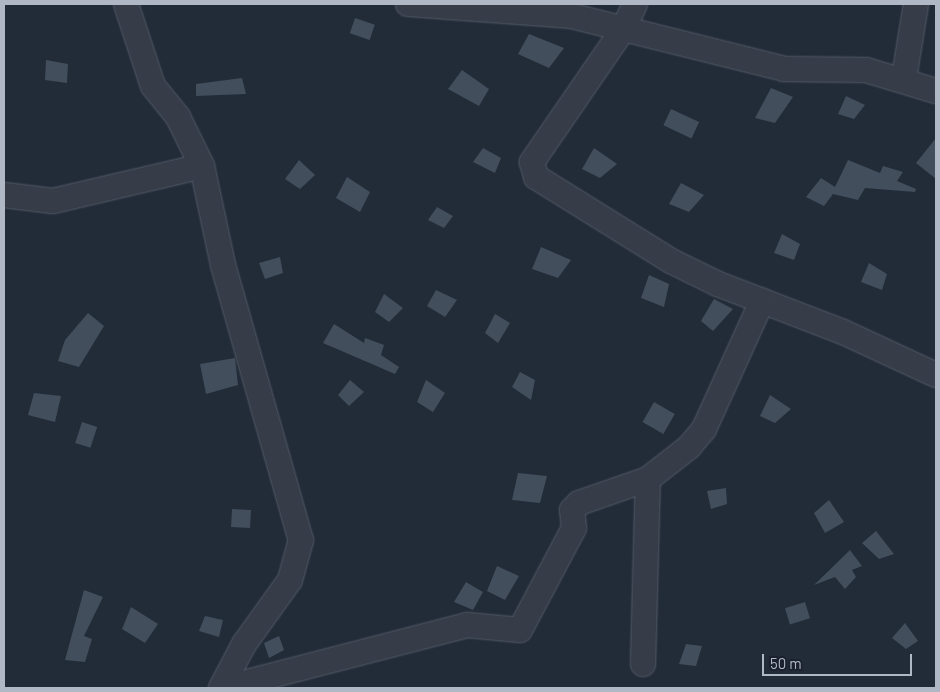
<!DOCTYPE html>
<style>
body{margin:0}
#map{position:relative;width:940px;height:692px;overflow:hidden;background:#222b38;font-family:Barlow,sans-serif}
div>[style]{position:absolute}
.building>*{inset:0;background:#434e5d;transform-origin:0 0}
.roads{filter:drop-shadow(0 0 1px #535b67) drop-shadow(0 0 1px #535b67)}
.minor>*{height:24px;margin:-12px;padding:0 12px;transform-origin:12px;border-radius:12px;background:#363d49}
span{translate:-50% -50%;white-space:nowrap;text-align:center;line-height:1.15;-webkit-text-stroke:4.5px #1b222e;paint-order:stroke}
.frame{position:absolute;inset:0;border:5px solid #b0b8c5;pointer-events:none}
.scale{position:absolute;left:762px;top:654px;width:150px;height:22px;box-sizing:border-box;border:2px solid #b0b8c5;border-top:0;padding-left:6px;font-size:15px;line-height:18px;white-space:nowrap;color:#b0b8c5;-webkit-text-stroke:4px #1b222e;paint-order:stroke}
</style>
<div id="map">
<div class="building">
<i style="left:355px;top:18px;width:21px;height:16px;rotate:19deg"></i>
<i style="clip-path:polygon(529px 34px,564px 48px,549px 68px,518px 54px)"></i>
<i style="clip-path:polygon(46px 60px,68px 64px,67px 83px,45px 80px)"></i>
<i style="clip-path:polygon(462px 70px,489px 89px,479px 106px,448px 89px)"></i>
<i style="clip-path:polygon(242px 78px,246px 94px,196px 96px,196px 84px)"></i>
<i style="clip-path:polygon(771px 88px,793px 97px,775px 123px,755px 118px)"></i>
<i style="clip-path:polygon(846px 96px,865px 105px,854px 119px,838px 114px)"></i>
<i style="left:671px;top:109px;width:31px;height:18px;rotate:25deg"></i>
<i style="clip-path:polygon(936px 138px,936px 179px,916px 163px)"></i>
<i style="clip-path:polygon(483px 148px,501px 158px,495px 173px,473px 162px)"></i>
<i style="clip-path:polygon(594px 148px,617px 164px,600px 178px,582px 169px)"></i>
<i style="clip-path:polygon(299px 160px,315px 175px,300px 189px,285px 179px)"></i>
<i style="clip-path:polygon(848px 160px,880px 173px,883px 166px,903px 172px,897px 181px,916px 189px,915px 192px,865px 188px,858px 200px,833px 194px,824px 206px,806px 197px,821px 178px,835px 187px)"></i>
<i style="clip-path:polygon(347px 177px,370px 192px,360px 212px,336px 198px)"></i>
<i style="clip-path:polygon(681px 183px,704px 195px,689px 212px,669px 204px)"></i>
<i style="clip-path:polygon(437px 207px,453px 216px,444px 228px,428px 220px)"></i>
<i style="clip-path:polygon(782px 234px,800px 244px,794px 260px,774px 253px)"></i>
<i style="clip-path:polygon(541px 247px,571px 260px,558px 278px,532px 269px)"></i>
<i style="clip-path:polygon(280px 257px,283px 273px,265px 279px,259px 263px)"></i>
<i style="clip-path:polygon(869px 263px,887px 274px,882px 290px,861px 282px)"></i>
<i style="clip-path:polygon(649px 275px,669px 284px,664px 307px,641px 298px)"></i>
<i style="clip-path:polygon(436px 290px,457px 300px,445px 317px,427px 306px)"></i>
<i style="clip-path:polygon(384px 294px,403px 308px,389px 322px,375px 312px)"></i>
<i style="clip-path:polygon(714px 299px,733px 309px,713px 331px,701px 321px)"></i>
<i style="clip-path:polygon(88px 313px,104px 326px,79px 367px,58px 361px,65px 340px)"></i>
<i style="clip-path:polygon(495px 314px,510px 323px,498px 343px,485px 333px)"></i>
<i style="clip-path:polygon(334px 324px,364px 343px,365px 338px,384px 345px,381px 355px,399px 367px,395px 374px,323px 343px)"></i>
<i style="clip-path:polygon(235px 358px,238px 385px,206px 394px,200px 364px)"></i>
<i style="clip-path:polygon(520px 372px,535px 380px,531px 400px,512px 387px)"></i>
<i style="clip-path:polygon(350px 380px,364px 392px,349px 406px,338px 395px)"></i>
<i style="clip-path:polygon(426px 380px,445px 393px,433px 412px,417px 402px)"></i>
<i style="clip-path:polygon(34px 393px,61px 396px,55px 422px,28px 415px)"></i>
<i style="clip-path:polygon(770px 395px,791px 409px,775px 423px,760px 416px)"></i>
<i style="left:654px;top:402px;width:24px;height:23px;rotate:30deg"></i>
<i style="left:82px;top:422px;width:16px;height:22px;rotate:18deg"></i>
<i style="clip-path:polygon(518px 473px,547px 476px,540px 503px,512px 500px)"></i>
<i style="clip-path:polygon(726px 488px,727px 504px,711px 509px,707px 491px)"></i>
<i style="clip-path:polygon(829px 500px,844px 522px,825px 533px,814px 513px)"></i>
<i style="left:232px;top:509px;width:19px;height:18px;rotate:3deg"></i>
<i style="clip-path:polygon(876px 531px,894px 554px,879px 559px,862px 543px)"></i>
<i style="clip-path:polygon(850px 550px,862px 566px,852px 570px,856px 577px,845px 589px,835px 577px,814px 585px)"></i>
<i style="clip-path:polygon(497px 566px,519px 576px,505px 600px,487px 591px)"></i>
<i style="clip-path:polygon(466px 582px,483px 592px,473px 610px,454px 602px)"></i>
<i style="clip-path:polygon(84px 590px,103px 597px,84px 636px,92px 639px,85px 662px,65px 660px)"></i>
<i style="left:805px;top:602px;width:17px;height:21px;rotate:73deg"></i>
<i style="clip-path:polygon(131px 607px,158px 624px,145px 643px,122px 629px)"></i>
<i style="clip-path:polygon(205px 616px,223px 620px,219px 637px,199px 631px)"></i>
<i style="clip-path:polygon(905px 623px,918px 641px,906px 649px,892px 638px)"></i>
<i style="clip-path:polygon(279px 636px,284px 650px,269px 658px,264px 643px)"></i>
<i style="clip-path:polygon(686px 644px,702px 646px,696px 666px,679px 664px)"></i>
</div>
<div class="roads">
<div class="minor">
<i style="left:126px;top:4px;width:86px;rotate:71.8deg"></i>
<i style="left:153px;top:86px;width:40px;rotate:51deg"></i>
<i style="left:178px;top:117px;width:55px;rotate:63.9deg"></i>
<i style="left:202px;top:166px;width:101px;rotate:78deg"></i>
<i style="left:223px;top:265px;width:286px;rotate:74.2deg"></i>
<i style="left:301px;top:540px;width:41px;rotate:105.4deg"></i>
<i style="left:290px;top:580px;width:79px;rotate:125.7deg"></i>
<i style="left:244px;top:644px;width:50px;rotate:117.6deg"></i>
<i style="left:408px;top:4px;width:164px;rotate:4.2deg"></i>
<i style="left:572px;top:16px;width:219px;rotate:14deg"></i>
<i style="left:784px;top:69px;width:82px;rotate:0.7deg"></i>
<i style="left:866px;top:70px;width:73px;rotate:16.7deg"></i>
<i style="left:635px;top:4px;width:26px;rotate:115deg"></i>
<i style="left:624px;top:28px;width:163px;rotate:124.5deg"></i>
<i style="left:532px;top:162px;width:16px;rotate:75deg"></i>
<i style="left:536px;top:177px;width:159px;rotate:31.9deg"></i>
<i style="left:671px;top:261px;width:52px;rotate:26.1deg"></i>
<i style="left:718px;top:284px;width:134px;rotate:21deg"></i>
<i style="left:843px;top:332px;width:102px;rotate:24.8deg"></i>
<i style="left:904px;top:78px;width:75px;rotate:-80.8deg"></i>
<i style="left:4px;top:195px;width:49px;rotate:7deg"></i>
<i style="left:53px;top:201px;width:153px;rotate:-13.2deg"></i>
<i style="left:643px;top:664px;width:185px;rotate:-88.5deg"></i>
<i style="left:648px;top:479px;width:52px;rotate:-38deg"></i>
<i style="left:689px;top:447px;width:23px;rotate:-50deg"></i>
<i style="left:704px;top:429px;width:141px;rotate:-65.6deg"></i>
<i style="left:224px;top:688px;width:251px;rotate:-14.5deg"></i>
<i style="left:467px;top:625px;width:53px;rotate:5.4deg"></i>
<i style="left:520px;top:630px;width:115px;rotate:-62.1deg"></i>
<i style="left:574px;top:528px;width:18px;rotate:-96deg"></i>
<i style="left:572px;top:510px;width:10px;rotate:-45deg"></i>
<i style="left:579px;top:503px;width:73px;rotate:-19.2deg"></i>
</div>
</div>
<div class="frame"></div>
<div class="scale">50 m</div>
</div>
